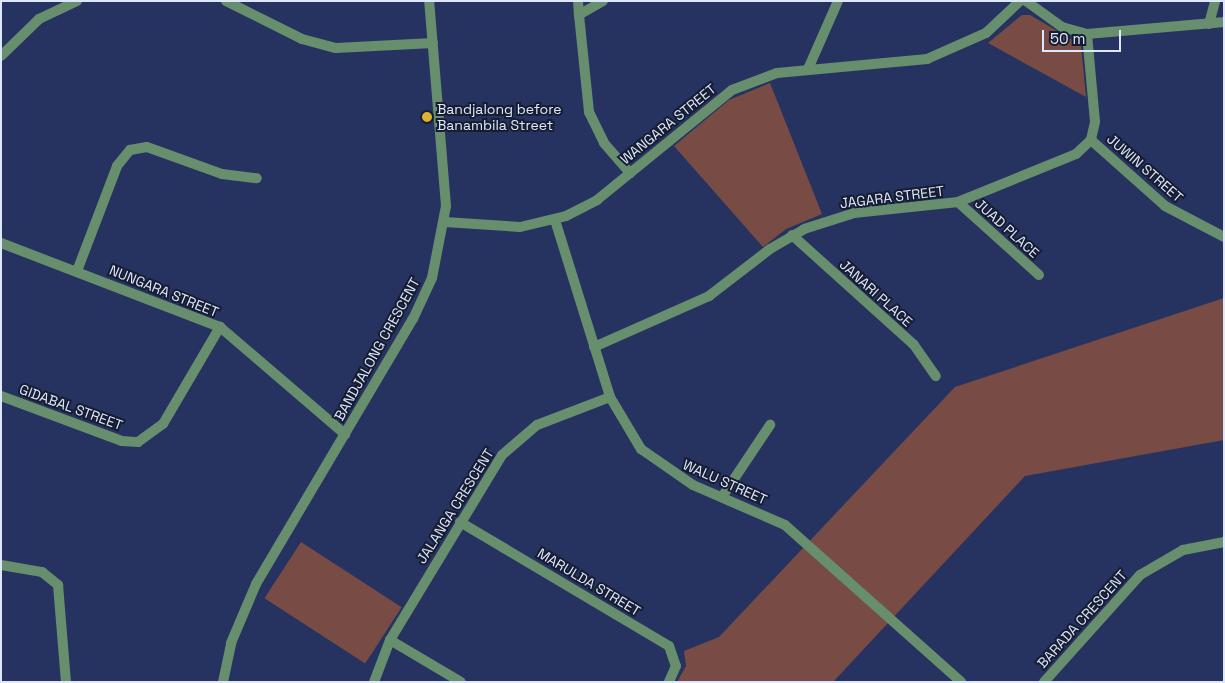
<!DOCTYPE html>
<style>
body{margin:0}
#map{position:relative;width:1225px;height:683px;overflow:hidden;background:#263360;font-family:"Space Grotesk",sans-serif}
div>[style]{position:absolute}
.green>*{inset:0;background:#784c45;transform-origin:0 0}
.minor>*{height:10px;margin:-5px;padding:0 5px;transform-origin:5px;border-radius:5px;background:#678f6e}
.dots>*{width:14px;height:14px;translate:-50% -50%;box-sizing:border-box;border:2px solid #161d31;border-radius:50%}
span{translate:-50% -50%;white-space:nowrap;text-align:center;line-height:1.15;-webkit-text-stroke:4px #161d31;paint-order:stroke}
.poi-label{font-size:14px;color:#dee7fe}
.left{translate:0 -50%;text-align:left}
.street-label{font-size:14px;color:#dee7fe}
.frame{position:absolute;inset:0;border:2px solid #dee7fe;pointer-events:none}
.scale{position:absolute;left:1042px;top:30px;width:79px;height:22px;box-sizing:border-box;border:2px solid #dee7fe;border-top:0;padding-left:6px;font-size:15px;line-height:18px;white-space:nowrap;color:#dee7fe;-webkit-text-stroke:4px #161d31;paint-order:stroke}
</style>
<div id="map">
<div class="green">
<i style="clip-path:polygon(1022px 15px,1030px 15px,1081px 45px,1086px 97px,988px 43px)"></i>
<i style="clip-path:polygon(770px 83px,822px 214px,786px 229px,763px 247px,674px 146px,729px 100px)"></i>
<i style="clip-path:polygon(1224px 298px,1224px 440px,1025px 476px,833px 682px,677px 682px,686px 666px,684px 651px,719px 637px,955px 387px)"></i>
<i style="left:301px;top:542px;width:120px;height:67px;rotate:33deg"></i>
</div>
<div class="minor">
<i style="left:226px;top:1px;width:85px;rotate:26.6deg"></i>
<i style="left:302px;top:39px;width:35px;rotate:15deg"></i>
<i style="left:336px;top:48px;width:97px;rotate:-3deg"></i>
<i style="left:578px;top:1px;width:14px;rotate:86deg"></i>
<i style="left:603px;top:1px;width:28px;rotate:150deg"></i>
<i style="left:579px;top:15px;width:98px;rotate:84.1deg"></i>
<i style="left:589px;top:112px;width:34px;rotate:64deg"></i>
<i style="left:604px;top:143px;width:40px;rotate:49deg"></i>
<i style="left:1026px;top:1px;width:44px;rotate:35.8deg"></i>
<i style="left:1062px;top:27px;width:26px;rotate:16deg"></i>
<i style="left:1087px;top:34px;width:138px;rotate:-5deg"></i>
<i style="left:1209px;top:24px;width:24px;rotate:-75deg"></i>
<i style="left:1087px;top:34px;width:88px;rotate:84.8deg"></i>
<i style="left:1095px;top:122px;width:18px;rotate:103deg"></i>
<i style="left:1091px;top:140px;width:99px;rotate:41.7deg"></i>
<i style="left:1165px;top:206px;width:67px;rotate:27.7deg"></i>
<i style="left:1px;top:56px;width:53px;rotate:-44.2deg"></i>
<i style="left:39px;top:19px;width:42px;rotate:-25.3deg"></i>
<i style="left:808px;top:69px;width:74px;rotate:-66.2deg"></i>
<i style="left:958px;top:202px;width:109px;rotate:42deg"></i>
<i style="left:555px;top:220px;width:185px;rotate:72.7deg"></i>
<i style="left:610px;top:397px;width:61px;rotate:59.2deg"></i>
<i style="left:641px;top:449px;width:63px;rotate:34.7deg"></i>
<i style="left:693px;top:485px;width:100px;rotate:23.5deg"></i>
<i style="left:785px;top:525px;width:236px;rotate:41.7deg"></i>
<i style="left:445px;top:222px;width:75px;rotate:3.8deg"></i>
<i style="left:520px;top:227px;width:47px;rotate:-13.4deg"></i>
<i style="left:566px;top:216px;width:35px;rotate:-27deg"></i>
<i style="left:597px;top:200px;width:174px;rotate:-39.2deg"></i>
<i style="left:732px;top:90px;width:48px;rotate:-20.7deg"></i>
<i style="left:777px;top:73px;width:151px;rotate:-5.3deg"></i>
<i style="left:927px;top:59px;width:64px;rotate:-23.8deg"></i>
<i style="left:986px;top:33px;width:47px;rotate:-43.3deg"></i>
<i style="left:792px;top:235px;width:164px;rotate:42deg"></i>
<i style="left:914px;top:345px;width:38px;rotate:55deg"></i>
<i style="left:1px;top:243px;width:235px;rotate:21deg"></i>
<i style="left:220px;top:327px;width:165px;rotate:40.6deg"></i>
<i style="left:77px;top:271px;width:112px;rotate:-69.1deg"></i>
<i style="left:117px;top:166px;width:21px;rotate:-51deg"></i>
<i style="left:130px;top:150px;width:17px;rotate:-10deg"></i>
<i style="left:147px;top:147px;width:80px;rotate:19.8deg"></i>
<i style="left:222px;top:174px;width:35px;rotate:7deg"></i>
<i style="left:594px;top:347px;width:126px;rotate:-23.9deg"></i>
<i style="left:709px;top:296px;width:77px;rotate:-37.6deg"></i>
<i style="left:770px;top:249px;width:39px;rotate:-30deg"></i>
<i style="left:804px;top:229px;width:52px;rotate:-17.7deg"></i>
<i style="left:854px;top:213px;width:105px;rotate:-6deg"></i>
<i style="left:958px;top:202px;width:127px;rotate:-22.1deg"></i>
<i style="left:1076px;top:154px;width:21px;rotate:-43deg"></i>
<i style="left:1px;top:396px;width:129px;rotate:20.4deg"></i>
<i style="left:122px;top:441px;width:16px;rotate:4deg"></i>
<i style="left:138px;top:442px;width:31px;rotate:-36deg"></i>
<i style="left:163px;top:424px;width:113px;rotate:-59.6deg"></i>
<i style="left:722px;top:497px;width:87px;rotate:-56.3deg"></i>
<i style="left:460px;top:522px;width:243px;rotate:30.7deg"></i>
<i style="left:669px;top:646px;width:21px;rotate:71deg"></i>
<i style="left:676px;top:666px;width:17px;rotate:114deg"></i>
<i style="left:1px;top:565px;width:42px;rotate:9.7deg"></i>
<i style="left:42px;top:572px;width:21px;rotate:39deg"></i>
<i style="left:58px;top:585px;width:97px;rotate:85.3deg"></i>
<i style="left:390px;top:640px;width:82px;rotate:30.6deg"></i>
<i style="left:223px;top:682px;width:40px;rotate:-78deg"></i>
<i style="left:231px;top:643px;width:64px;rotate:-67deg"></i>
<i style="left:256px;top:584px;width:308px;rotate:-59.4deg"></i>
<i style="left:413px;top:319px;width:45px;rotate:-65.1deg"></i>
<i style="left:432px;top:278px;width:73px;rotate:-79deg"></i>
<i style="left:446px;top:206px;width:206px;rotate:-94.7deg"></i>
<i style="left:374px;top:682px;width:45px;rotate:-69.1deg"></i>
<i style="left:390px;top:640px;width:216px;rotate:-58.8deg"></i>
<i style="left:502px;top:455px;width:46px;rotate:-40.6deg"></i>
<i style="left:537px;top:425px;width:78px;rotate:-21deg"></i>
<i style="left:1044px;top:682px;width:144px;rotate:-48.1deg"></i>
<i style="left:1140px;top:575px;width:50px;rotate:-30.2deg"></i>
<i style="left:1183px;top:550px;width:42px;rotate:-11deg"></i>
</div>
<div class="dots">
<i style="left:427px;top:117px;background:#dcb233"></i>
</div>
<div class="poi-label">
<span class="left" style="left:437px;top:117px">Bandjalong before<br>Banambila Street</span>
</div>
<div class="street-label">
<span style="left:668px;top:124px;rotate:-39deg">WANGARA STREET</span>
<span style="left:1145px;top:168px;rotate:41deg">JUWIN STREET</span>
<span style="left:892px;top:197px;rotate:-7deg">JAGARA STREET</span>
<span style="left:1007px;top:228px;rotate:42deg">JUAD PLACE</span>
<span style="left:164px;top:291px;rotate:22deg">NUNGARA STREET</span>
<span style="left:876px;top:293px;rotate:42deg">JANARI PLACE</span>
<span style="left:377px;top:349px;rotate:-61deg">BANDJALONG CRESCENT</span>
<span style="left:71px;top:407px;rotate:20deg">GIDABAL STREET</span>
<span style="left:725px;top:482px;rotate:24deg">WALU STREET</span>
<span style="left:455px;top:506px;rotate:-58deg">JALANGA CRESCENT</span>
<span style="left:589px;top:582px;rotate:31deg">MARULDA STREET</span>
<span style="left:1082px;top:619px;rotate:-48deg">BARADA CRESCENT</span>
</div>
<div class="frame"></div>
<div class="scale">50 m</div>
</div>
